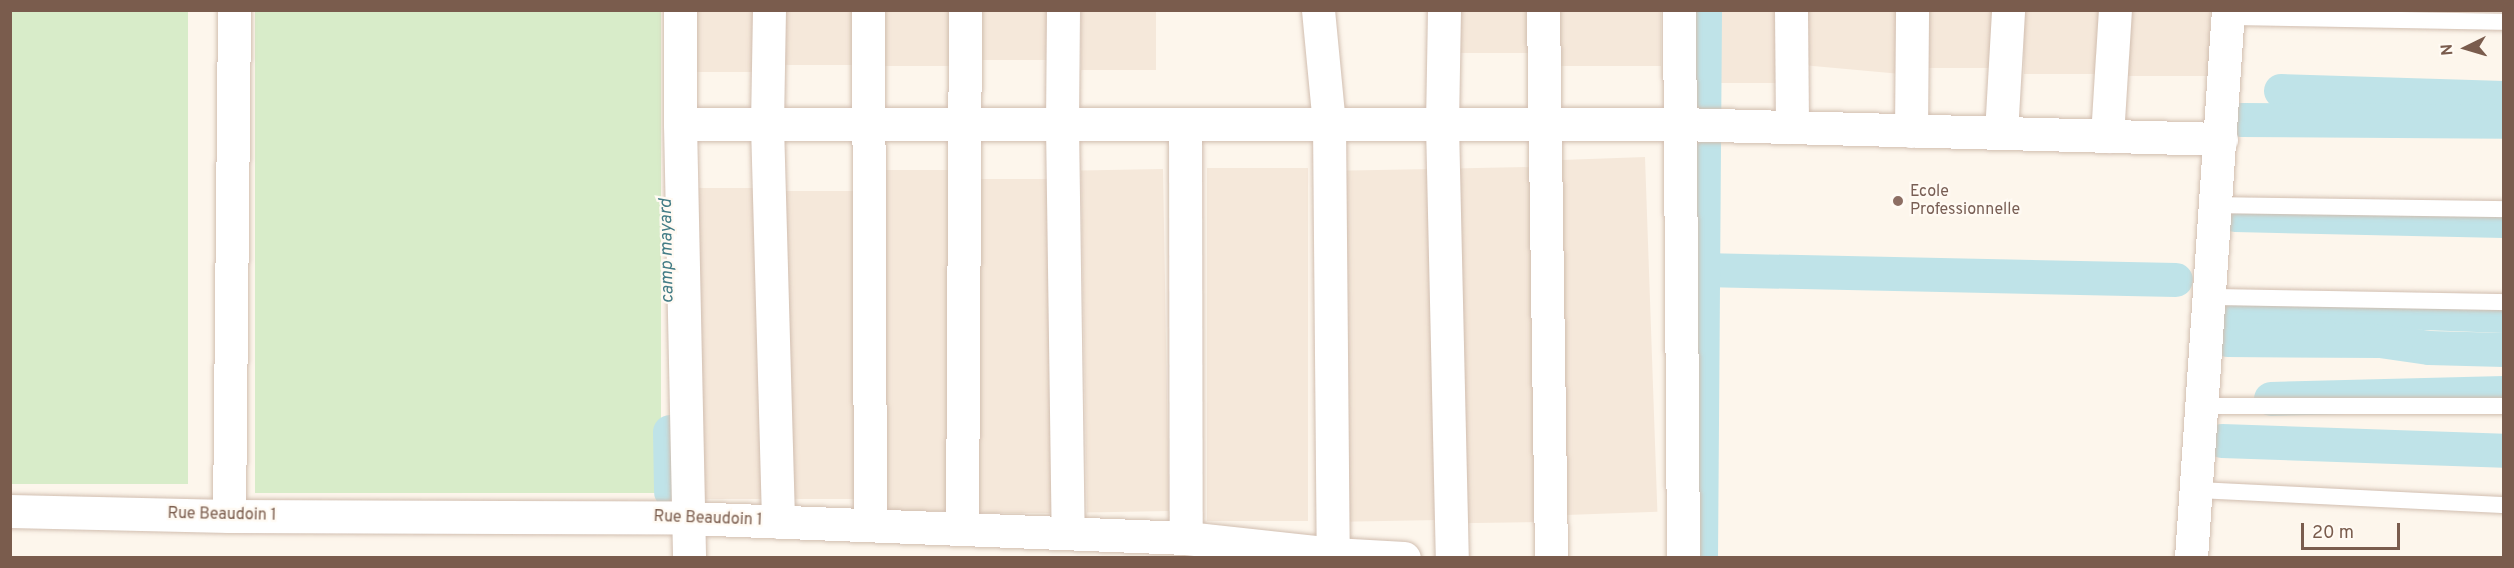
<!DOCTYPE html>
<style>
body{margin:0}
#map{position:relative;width:2514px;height:568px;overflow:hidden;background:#fdf6ec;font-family:Overpass,sans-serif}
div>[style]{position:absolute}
.residential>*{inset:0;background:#f5e8da;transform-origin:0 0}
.green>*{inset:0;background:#d8ecc9;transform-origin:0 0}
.canal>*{height:34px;margin:-17px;padding:0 17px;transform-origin:17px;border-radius:17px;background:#bfe3e8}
.roads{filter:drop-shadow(0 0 2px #d1beb0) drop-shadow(0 0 2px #d1beb0)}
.lane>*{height:16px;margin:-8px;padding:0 8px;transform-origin:8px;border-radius:8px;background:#fff}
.street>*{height:33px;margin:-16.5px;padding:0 16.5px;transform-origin:16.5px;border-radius:16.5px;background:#fff}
.dots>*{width:16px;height:16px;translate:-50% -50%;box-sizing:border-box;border:3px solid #fffaf3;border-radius:50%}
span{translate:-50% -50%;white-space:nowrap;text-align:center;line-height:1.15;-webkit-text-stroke:4.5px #fffaf3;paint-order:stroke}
.education-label{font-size:16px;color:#785e54}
.left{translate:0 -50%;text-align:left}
.street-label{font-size:16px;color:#7a5c4d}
.water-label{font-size:18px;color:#437c86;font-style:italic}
.frame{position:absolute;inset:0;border:12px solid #7a5c4d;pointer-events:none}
.north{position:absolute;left:2436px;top:18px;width:60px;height:60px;-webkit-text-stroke:4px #fffaf3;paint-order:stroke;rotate:265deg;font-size:16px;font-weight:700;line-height:24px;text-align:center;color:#7a5c4d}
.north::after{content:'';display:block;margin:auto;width:21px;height:27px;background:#7a5c4d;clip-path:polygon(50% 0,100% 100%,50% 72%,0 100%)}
.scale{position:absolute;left:2301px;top:523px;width:99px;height:27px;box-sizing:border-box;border:3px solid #7a5c4d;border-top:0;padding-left:8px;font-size:18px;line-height:21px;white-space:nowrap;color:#7a5c4d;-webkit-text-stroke:4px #fffaf3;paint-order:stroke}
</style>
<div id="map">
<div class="residential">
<i style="left:688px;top:11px;width:70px;height:61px"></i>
<i style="left:782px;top:11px;width:72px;height:54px"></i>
<i style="left:877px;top:11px;width:80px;height:55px"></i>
<i style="left:969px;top:11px;width:88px;height:49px"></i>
<i style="left:1081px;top:11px;width:75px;height:59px"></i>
<i style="left:1449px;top:11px;width:86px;height:42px"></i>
<i style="left:1559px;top:11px;width:102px;height:55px"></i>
<i style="left:1708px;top:11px;width:74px;height:72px"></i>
<i style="clip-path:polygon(1804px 11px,1904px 11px,1901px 74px,1802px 65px)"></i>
<i style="left:1927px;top:11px;width:78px;height:57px"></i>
<i style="left:2024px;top:11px;width:83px;height:63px"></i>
<i style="left:2125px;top:11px;width:85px;height:65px"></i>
<i style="left:1645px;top:157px;width:355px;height:91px;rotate:88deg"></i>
<i style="left:1533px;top:167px;width:355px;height:80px;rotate:89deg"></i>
<i style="left:1308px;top:168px;width:353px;height:101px;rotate:90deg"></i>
<i style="left:1163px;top:169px;width:342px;height:82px;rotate:89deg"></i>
<i style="left:1433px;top:169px;width:351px;height:97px;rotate:89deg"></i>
<i style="left:959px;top:170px;width:341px;height:78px;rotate:90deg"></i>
<i style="left:1053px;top:179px;width:334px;height:78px;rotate:90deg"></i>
<i style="left:693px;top:188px;width:68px;height:311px"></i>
<i style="left:781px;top:191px;width:73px;height:308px"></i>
</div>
<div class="green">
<i style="left:11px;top:10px;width:177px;height:474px"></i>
<i style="left:255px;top:11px;width:406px;height:482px"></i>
</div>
<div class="canal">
<i style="left:2281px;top:91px;width:223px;rotate:1.8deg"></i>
<i style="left:2241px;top:120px;width:263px;rotate:0.4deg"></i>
<i style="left:2235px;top:215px;width:269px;rotate:1.3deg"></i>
<i style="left:1702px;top:270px;width:474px;rotate:1.2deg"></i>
<i style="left:2229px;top:318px;width:116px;rotate:-3.9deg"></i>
<i style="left:2345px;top:310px;width:159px;rotate:2.2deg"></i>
<i style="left:2228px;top:340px;width:152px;rotate:0.4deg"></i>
<i style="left:2380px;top:341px;width:49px;rotate:8.1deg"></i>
<i style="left:2429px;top:348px;width:75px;rotate:1.5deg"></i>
<i style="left:2271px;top:399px;width:233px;rotate:-1.5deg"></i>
<i style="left:670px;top:432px;width:60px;rotate:89deg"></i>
<i style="left:2222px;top:441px;width:282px;rotate:2deg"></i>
<i style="left:1701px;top:558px;width:548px;rotate:-89.58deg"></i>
</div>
<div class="roads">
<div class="lane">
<i style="left:2228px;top:17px;width:276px;rotate:1deg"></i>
<i style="left:2216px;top:205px;width:288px;rotate:0.8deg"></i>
<i style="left:2210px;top:297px;width:294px;rotate:1deg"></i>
<i style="left:2202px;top:406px;width:302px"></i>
<i style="left:2196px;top:490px;width:308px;rotate:2.8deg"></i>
</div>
<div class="street">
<i style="left:680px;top:10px;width:114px;rotate:90deg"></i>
<i style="left:680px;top:124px;width:434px;rotate:88.8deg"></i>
<i style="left:769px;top:10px;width:115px;rotate:91deg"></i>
<i style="left:767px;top:125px;width:397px;rotate:88.4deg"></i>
<i style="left:868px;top:10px;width:515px;rotate:89.78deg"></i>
<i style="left:1063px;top:10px;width:115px;rotate:90.5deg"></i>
<i style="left:1062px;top:125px;width:407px;rotate:89.2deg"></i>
<i style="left:1318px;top:10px;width:115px;rotate:84.5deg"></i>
<i style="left:1329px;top:124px;width:430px;rotate:89.5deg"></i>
<i style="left:1444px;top:10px;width:115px;rotate:91deg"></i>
<i style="left:1442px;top:125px;width:433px;rotate:88.7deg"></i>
<i style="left:1543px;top:10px;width:548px;rotate:89.16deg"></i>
<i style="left:1679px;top:10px;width:548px;rotate:89.58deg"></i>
<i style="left:1791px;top:10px;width:117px;rotate:89.5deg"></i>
<i style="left:680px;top:124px;width:1000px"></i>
<i style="left:1680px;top:124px;width:541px;rotate:1.59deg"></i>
<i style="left:1185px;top:125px;width:413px;rotate:89.9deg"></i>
<i style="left:1911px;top:131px;width:121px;rotate:-89.5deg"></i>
<i style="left:2001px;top:133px;width:123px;rotate:-86.7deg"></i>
<i style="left:2107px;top:136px;width:126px;rotate:-86.4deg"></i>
<i style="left:10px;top:511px;width:219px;rotate:1.3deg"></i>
<i style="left:229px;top:516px;width:459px;rotate:0.2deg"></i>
<i style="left:688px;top:518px;width:498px;rotate:2.3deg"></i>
<i style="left:1186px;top:538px;width:148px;rotate:6.2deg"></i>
<i style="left:1333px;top:554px;width:71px;rotate:3.2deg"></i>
<i style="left:229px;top:516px;width:506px;rotate:-89.43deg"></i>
<i style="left:962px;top:529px;width:519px;rotate:-89.67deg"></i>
<i style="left:2191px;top:558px;width:549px;rotate:-86.14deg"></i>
</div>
</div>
<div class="dots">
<i style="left:1898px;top:201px;background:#8d6e63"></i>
</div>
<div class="education-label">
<span class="left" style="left:1910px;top:201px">Ecole<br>Professionnelle</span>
</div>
<div class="street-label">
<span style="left:222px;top:515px;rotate:1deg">Rue Beaudoin 1</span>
<span style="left:708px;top:519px;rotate:2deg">Rue Beaudoin 1</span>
</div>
<div class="water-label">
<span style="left:668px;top:251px;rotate:-91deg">camp mayard</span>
</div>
<div class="frame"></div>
<div class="north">N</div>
<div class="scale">20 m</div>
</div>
